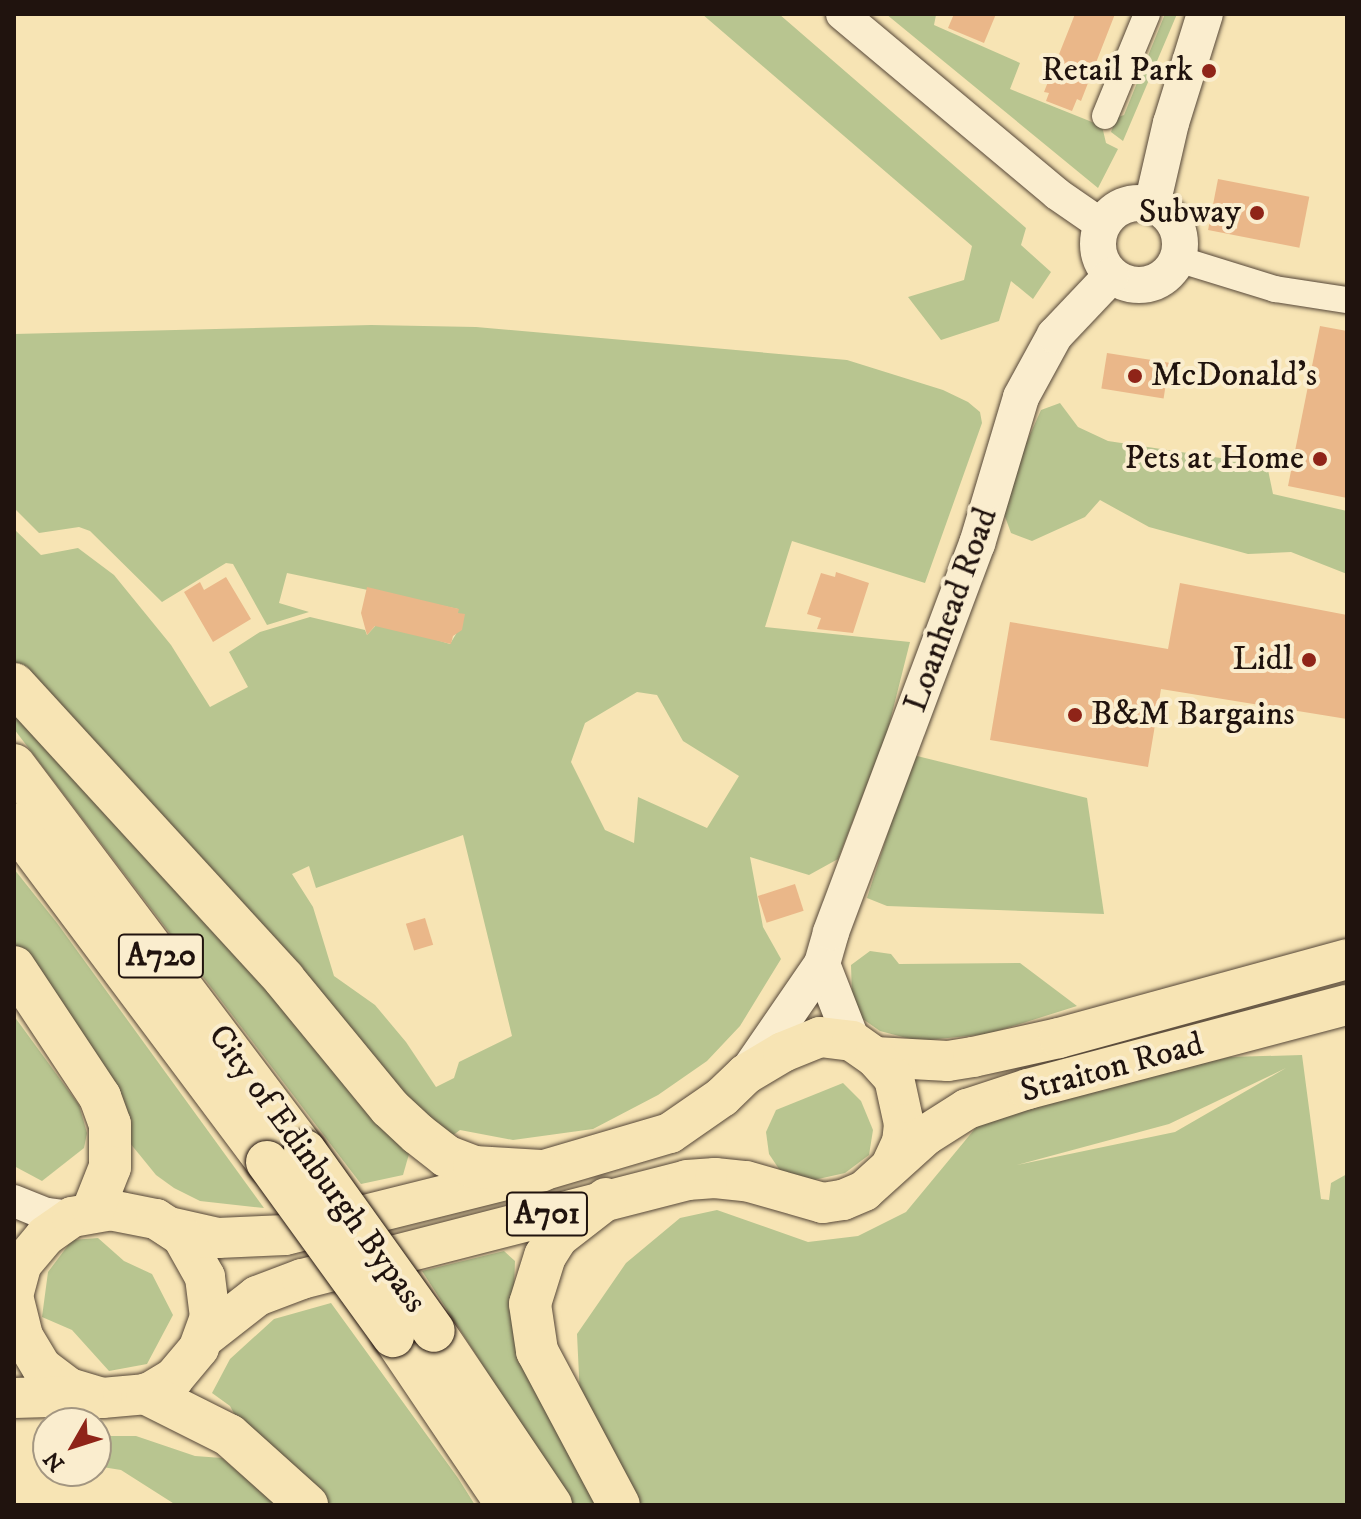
<!DOCTYPE html>
<style>
body{margin:0}
#map{position:relative;width:1361px;height:1519px;overflow:hidden;background:#f7e4b4;font-family:"IM FELL DW Pica",serif}
div>[style]{position:absolute}
.green>*{inset:0;background:#b8c590}
.building>*{inset:0;background:#eab789;transform-origin:0 0}
.roads{filter:drop-shadow(0 0 2px #564738) drop-shadow(0 0 2px #564738)}
.minor>*{height:26px;margin:-13px;padding:0 13px;transform-origin:13px;border-radius:13px;background:#faedce}
.tertiary>*{height:32px;margin:-16px;padding:0 16px;transform-origin:16px;border-radius:16px;background:#faedce}
.secondary>*{height:36px;margin:-18px;padding:0 18px;transform-origin:18px;border-radius:18px;background:#faedce}
.secondary>.ring{margin:-18px;padding:0;box-sizing:content-box;background:none;border:36px solid #faedce;border-radius:50%}
.primary>*{height:40px;margin:-20px;padding:0 20px;transform-origin:20px;border-radius:20px;background:#f7e4b4}
.trunk>*{height:42px;margin:-21px;padding:0 21px;transform-origin:21px;border-radius:21px;background:#f7e4b4}
.bridges{filter:drop-shadow(0 0 2px #20130e) drop-shadow(0 0 2px #20130e)}
.trunk-bridge>*{height:42px;margin:-21px;padding:0 21px;transform-origin:21px;border-radius:21px;background:#f7e4b4}
.dots>*{width:22px;height:22px;translate:-50% -50%;box-sizing:border-box;border:4px solid #faedce;border-radius:50%}
span{translate:-50% -50%;white-space:nowrap;text-align:center;line-height:1.15;-webkit-text-stroke:8px #faedce;paint-order:stroke}
.shield-label span{padding:2px 6px;background:#faedce;border:2px solid;border-radius:6px;-webkit-text-stroke-width:0}
.shield-label{font-size:32px;color:#20130e;font-weight:700}
.poi-label{font-size:34px;color:#20130e}
.right{translate:-100% -50%;text-align:right}
.left{translate:0 -50%;text-align:left}
.street-label{font-size:34px;color:#20130e}
.frame{position:absolute;inset:0;border:16px solid #20130e;pointer-events:none}
.north{position:absolute;left:32px;top:1407px;width:80px;height:80px;box-sizing:border-box;background:#faedce;border:2px solid #a39681;border-radius:50%;rotate:231deg;font-size:22px;font-weight:700;line-height:32px;text-align:center;color:#20130e}
.north::after{content:'';display:block;margin:auto;width:28px;height:36px;background:#8f2418;clip-path:polygon(50% 0,100% 100%,50% 72%,0 100%)}
</style>
<div id="map">
<div class="green">
<i style="clip-path:polygon(702px 14px,779px 14px,1026px 228px,1021px 245px,1051px 272px,1033px 299px,1011px 281px,999px 321px,941px 340px,908px 297px,964px 280px,972px 246px)"></i>
<i style="clip-path:polygon(886px 14px,936px 15px,934px 25px,1020px 63px,1010px 89px,1102px 126px,1106px 143px,1118px 149px,1098px 188px)"></i>
<i style="clip-path:polygon(1165px 14px,1177px 14px,1123px 141px,1111px 132px,1116px 118px,1124px 115px)"></i>
<i style="clip-path:polygon(evenodd,371px 325px,476px 327px,847px 360px,943px 390px,968px 402px,980px 412px,982px 423px,925px 583px,792px 541px,765px 627px,910px 642px,887px 733px,838px 859px,809px 875px,750px 857px,763px 927px,781px 959px,740px 1026px,707px 1061px,658px 1095px,593px 1129px,513px 1140px,460px 1130px,448px 1139px,398px 1098px,14px 664px,14px 529px,41px 555px,78px 548px,114px 575px,171px 645px,210px 707px,248px 687px,229px 652px,260px 632px,310px 617px,365px 630px,367px 635px,379px 622px,450px 644px,456px 634px,458px 609px,287px 573px,279px 603px,309px 612px,267px 625px,233px 564px,226px 563px,162px 602px,90px 531px,79px 527px,39px 533px,14px 508px,14px 334px,371px 325px,637px 692px,657px 695px,683px 741px,739px 776px,707px 828px,638px 797px,634px 843px,605px 830px,571px 762px,585px 723px,637px 692px,371px 325px,463px 835px,512px 1036px,459px 1062px,454px 1078px,436px 1087px,406px 1042px,375px 1005px,334px 976px,313px 907px,292px 874px,309px 866px,316px 888px,463px 835px)"></i>
<i style="clip-path:polygon(1060px 403px,1078px 427px,1108px 441px,1267px 465px,1273px 494px,1347px 511px,1347px 574px,1291px 552px,1248px 554px,1149px 527px,1100px 500px,1085px 517px,1032px 541px,1011px 533px,1004px 514px,1019px 459px,1041px 410px)"></i>
<i style="clip-path:polygon(14px 713px,223px 938px,409px 1154px,403px 1175px,361px 1184px,14px 729px)"></i>
<i style="clip-path:polygon(913px 755px,1087px 798px,1104px 914px,887px 906px,867px 898px)"></i>
<i style="clip-path:polygon(14px 869px,57px 923px,264px 1208px,200px 1201px,174px 1188px,156px 1175px,121px 1132px,14px 952px)"></i>
<i style="clip-path:polygon(870px 951px,891px 954px,899px 964px,1020px 963px,1077px 1006px,988px 1034px,918px 1041px,880px 1031px,860px 1017px,852px 996px,851px 965px)"></i>
<i style="clip-path:polygon(14px 1016px,79px 1105px,87px 1133px,84px 1148px,42px 1181px,14px 1166px)"></i>
<i style="clip-path:polygon(evenodd,1302px 1055px,1321px 1199px,1329px 1200px,1331px 1183px,1347px 1174px,1347px 1505px,634px 1505px,580px 1397px,577px 1334px,626px 1263px,680px 1218px,717px 1210px,808px 1242px,858px 1236px,906px 1212px,978px 1125px,1004px 1113px,1229px 1057px,1302px 1055px,1286px 1068px,1175px 1132px,1017px 1165px,1169px 1124px,1286px 1068px)"></i>
<i style="clip-path:polygon(843px 1083px,861px 1101px,873px 1130px,869px 1155px,845px 1173px,809px 1181px,781px 1172px,769px 1154px,766px 1132px,776px 1110px)"></i>
<i style="clip-path:polygon(98px 1238px,124px 1261px,152px 1274px,173px 1315px,147px 1364px,109px 1371px,72px 1330px,42px 1317px,48px 1272px,72px 1240px)"></i>
<i style="clip-path:polygon(504px 1251px,515px 1261px,513px 1319px,603px 1505px,573px 1505px,422px 1271px)"></i>
<i style="clip-path:polygon(331px 1303px,458px 1478px,475px 1505px,330px 1505px,237px 1419px,230px 1406px,212px 1393px,230px 1359px,274px 1319px)"></i>
<i style="clip-path:polygon(96px 1436px,136px 1436px,195px 1456px,222px 1458px,276px 1505px,176px 1505px,121px 1470px,96px 1466px)"></i>
</div>
<div class="building">
<i style="clip-path:polygon(954px 14px,996px 14px,984px 43px,948px 28px)"></i>
<i style="clip-path:polygon(1075px 14px,1115px 14px,1081px 101px,1077px 99px,1072px 111px,1046px 101px,1049px 93px,1044px 92px)"></i>
<i style="left:1218px;top:179px;width:93px;height:52px;rotate:11deg"></i>
<i style="clip-path:polygon(1320px 326px,1347px 331px,1347px 498px,1288px 486px)"></i>
<i style="left:1107px;top:353px;width:63px;height:36px;rotate:9deg"></i>
<i style="clip-path:polygon(836px 572px,869px 583px,853px 633px,817px 629px,821px 618px,807px 614px,821px 573px,835px 577px)"></i>
<i style="clip-path:polygon(226px 577px,251px 619px,213px 642px,184px 592px,200px 582px,204px 590px)"></i>
<i style="clip-path:polygon(1180px 583px,1347px 615px,1347px 719px,1161px 689px,1148px 767px,990px 740px,1010px 622px,1168px 649px)"></i>
<i style="clip-path:polygon(367px 587px,459px 609px,458px 613px,465px 614px,462px 630px,453px 636px,451px 644px,375px 626px,367px 635px,361px 613px)"></i>
<i style="left:795px;top:884px;width:28px;height:39px;rotate:72deg"></i>
<i style="left:425px;top:918px;width:28px;height:20px;rotate:73deg"></i>
</div>
<div class="roads">
<div class="minor">
<i style="left:1105px;top:116px;width:110px;rotate:-67.6deg"></i>
<i style="left:1178px;top:259px;width:102px;rotate:17.2deg"></i>
<i style="left:1275px;top:289px;width:73px;rotate:8.7deg"></i>
</div>
<div class="tertiary">
<i style="left:842px;top:14px;width:280px;rotate:39.9deg"></i>
<i style="left:1057px;top:194px;width:55px;rotate:34.6deg"></i>
<i style="left:14px;top:1201px;width:35px;rotate:22deg"></i>
<i style="left:47px;top:1214px;width:25px;rotate:7deg"></i>
</div>
<div class="secondary">
<i class="ring" style="left:1098px;top:203px;width:46px;height:46px"></i>
<i style="left:1152px;top:205px;width:84px;rotate:-77deg"></i>
<i style="left:1171px;top:123px;width:114px;rotate:-72.7deg"></i>
<i style="left:822px;top:964px;width:83px;rotate:68.7deg"></i>
<i style="left:747px;top:1073px;width:132px;rotate:-55.5deg"></i>
<i style="left:822px;top:964px;width:33px;rotate:-74deg"></i>
<i style="left:831px;top:932px;width:415px;rotate:-69.4deg"></i>
<i style="left:977px;top:544px;width:153px;rotate:-73.3deg"></i>
<i style="left:1021px;top:397px;width:71px;rotate:-61.3deg"></i>
<i style="left:1055px;top:335px;width:81px;rotate:-46.5deg"></i>
</div>
<div class="primary">
<i style="left:875px;top:1057px;width:73px;rotate:3.1deg"></i>
<i style="left:948px;top:1061px;width:25px;rotate:-9deg"></i>
<i style="left:973px;top:1057px;width:88px;rotate:-12.5deg"></i>
<i style="left:1059px;top:1038px;width:299px;rotate:-15.3deg"></i>
<i style="left:169px;top:1227px;width:50px;rotate:12.7deg"></i>
<i style="left:218px;top:1238px;width:67px;rotate:-2.6deg"></i>
<i style="left:285px;top:1235px;width:264px;rotate:-14deg"></i>
<i style="left:541px;top:1171px;width:134px;rotate:-16.4deg"></i>
<i style="left:670px;top:1133px;width:63px;rotate:-34.7deg"></i>
<i style="left:722px;top:1097px;width:33px;rotate:-44deg"></i>
<i style="left:746px;top:1074px;width:43px;rotate:-30.7deg"></i>
<i style="left:783px;top:1052px;width:40px;rotate:-22deg"></i>
<i style="left:820px;top:1037px;width:32px;rotate:7deg"></i>
<i style="left:852px;top:1041px;width:28px;rotate:35deg"></i>
<i style="left:875px;top:1057px;width:28px;rotate:48deg"></i>
<i style="left:894px;top:1078px;width:47px;rotate:77.7deg"></i>
<i style="left:904px;top:1124px;width:18px;rotate:96deg"></i>
<i style="left:902px;top:1142px;width:23px;rotate:115deg"></i>
<i style="left:14px;top:1292px;width:28px;rotate:-75deg"></i>
<i style="left:21px;top:1265px;width:38px;rotate:-50deg"></i>
<i style="left:45px;top:1236px;width:33px;rotate:-35deg"></i>
<i style="left:72px;top:1217px;width:39px;rotate:-10deg"></i>
<i style="left:110px;top:1210px;width:47px;rotate:11.1deg"></i>
<i style="left:156px;top:1219px;width:31px;rotate:33deg"></i>
<i style="left:182px;top:1236px;width:47px;rotate:60.7deg"></i>
<i style="left:205px;top:1277px;width:40px;rotate:82.9deg"></i>
<i style="left:210px;top:1317px;width:33px;rotate:110deg"></i>
<i style="left:199px;top:1348px;width:39px;rotate:130deg"></i>
<i style="left:174px;top:1378px;width:31px;rotate:149deg"></i>
<i style="left:147px;top:1394px;width:45px;rotate:174.9deg"></i>
<i style="left:102px;top:1398px;width:34px;rotate:-163deg"></i>
<i style="left:69px;top:1388px;width:34px;rotate:-143deg"></i>
<i style="left:42px;top:1368px;width:37px;rotate:-121deg"></i>
<i style="left:23px;top:1336px;width:37px;rotate:-104deg"></i>
<i style="left:206px;top:1336px;width:65px;rotate:-38.1deg"></i>
<i style="left:257px;top:1296px;width:48px;rotate:-20.7deg"></i>
<i style="left:302px;top:1279px;width:398px;rotate:-14.4deg"></i>
<i style="left:687px;top:1180px;width:28px;rotate:-4deg"></i>
<i style="left:715px;top:1178px;width:31px;rotate:6deg"></i>
<i style="left:746px;top:1181px;width:80px;rotate:15.9deg"></i>
<i style="left:823px;top:1203px;width:20px;rotate:-9deg"></i>
<i style="left:843px;top:1200px;width:23px;rotate:-23deg"></i>
<i style="left:864px;top:1191px;width:84px;rotate:-42.1deg"></i>
<i style="left:926px;top:1135px;width:49px;rotate:-32.4deg"></i>
<i style="left:967px;top:1109px;width:64px;rotate:-18.2deg"></i>
<i style="left:1028px;top:1089px;width:330px;rotate:-14.8deg"></i>
<i style="left:14px;top:1398px;width:70px;rotate:-1.6deg"></i>
</div>
<div class="trunk">
<i style="left:14px;top:684px;width:400px;rotate:47.5deg"></i>
<i style="left:284px;top:979px;width:167px;rotate:50.6deg"></i>
<i style="left:390px;top:1108px;width:38px;rotate:43deg"></i>
<i style="left:418px;top:1134px;width:36px;rotate:38deg"></i>
<i style="left:446px;top:1156px;width:30px;rotate:21deg"></i>
<i style="left:474px;top:1167px;width:67px;rotate:3.4deg"></i>
<i style="left:14px;top:765px;width:483px;rotate:53deg"></i>
<i style="left:14px;top:824px;width:422px;rotate:53.2deg"></i>
<i style="left:14px;top:967px;width:156px;rotate:56.5deg"></i>
<i style="left:100px;top:1097px;width:29px;rotate:70deg"></i>
<i style="left:110px;top:1124px;width:43px;rotate:90deg"></i>
<i style="left:110px;top:1167px;width:46px;rotate:111.6deg"></i>
<i style="left:606px;top:1199px;width:62px;rotate:142.2deg"></i>
<i style="left:557px;top:1237px;width:22px;rotate:122deg"></i>
<i style="left:545px;top:1256px;width:50px;rotate:107.4deg"></i>
<i style="left:530px;top:1304px;width:48px;rotate:81.5deg"></i>
<i style="left:537px;top:1351px;width:174px;rotate:62deg"></i>
<i style="left:434px;top:1331px;width:210px;rotate:56.1deg"></i>
<i style="left:393px;top:1336px;width:204px;rotate:56deg"></i>
<i style="left:147px;top:1394px;width:92px;rotate:26.6deg"></i>
<i style="left:229px;top:1435px;width:105px;rotate:41.9deg"></i>
</div>
</div>
<div class="bridges">
<div class="trunk-bridge">
<i style="left:305px;top:1151px;width:221px;rotate:54.4deg"></i>
<i style="left:267px;top:1162px;width:215px;rotate:54.1deg"></i>
</div>
</div>
<div class="dots">
<i style="left:1209px;top:71px;background:#8f2418"></i>
<i style="left:1257px;top:213px;background:#8f2418"></i>
<i style="left:1135px;top:376px;background:#8f2418"></i>
<i style="left:1320px;top:459px;background:#8f2418"></i>
<i style="left:1309px;top:660px;background:#8f2418"></i>
<i style="left:1075px;top:715px;background:#8f2418"></i>
</div>
<div class="shield-label">
<span style="left:161px;top:956px">A720</span>
<span style="left:547px;top:1214px">A701</span>
</div>
<div class="poi-label">
<span class="right" style="left:1193px;top:71px">Retail Park</span>
<span class="right" style="left:1241px;top:213px">Subway</span>
<span class="left" style="left:1151px;top:376px">McDonald's</span>
<span class="right" style="left:1304px;top:459px">Pets at Home</span>
<span class="right" style="left:1293px;top:660px">Lidl</span>
<span class="left" style="left:1091px;top:715px">B&amp;M Bargains</span>
</div>
<div class="street-label">
<span style="left:951px;top:610px;rotate:-70deg">Loanhead Road</span>
<span style="left:1112px;top:1068px;rotate:-15deg">Straiton Road</span>
<span style="left:317px;top:1169px;rotate:54deg">City of Edinburgh Bypass</span>
</div>
<div class="frame"></div>
<div class="north">N</div>
</div>
